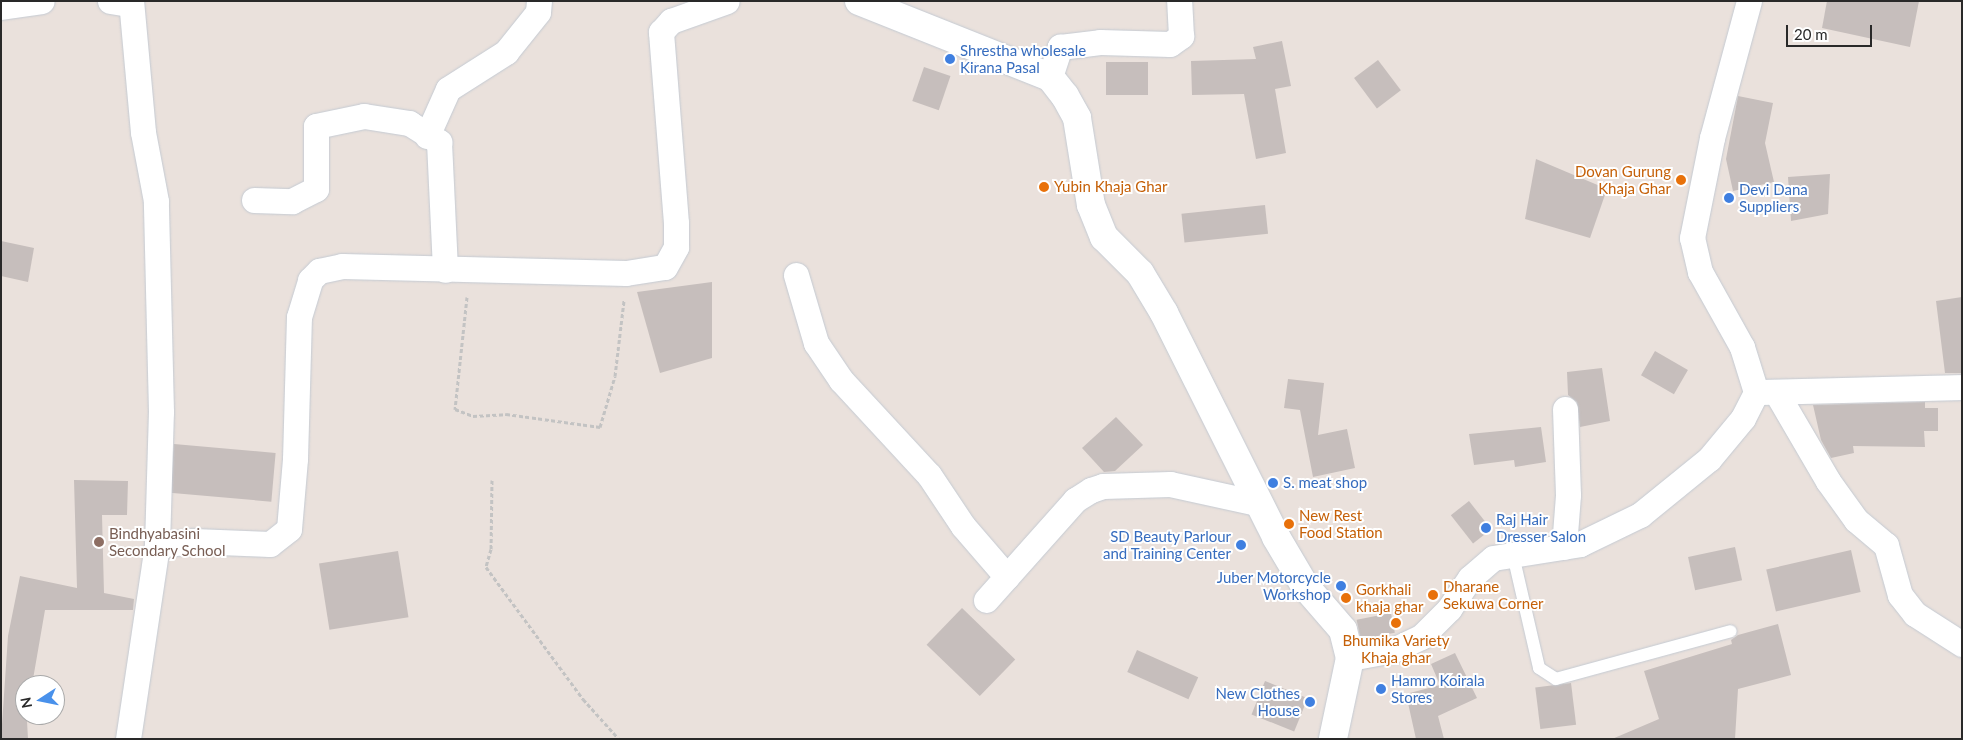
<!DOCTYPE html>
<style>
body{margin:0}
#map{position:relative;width:1963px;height:740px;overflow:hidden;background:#eae1dc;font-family:Lato,sans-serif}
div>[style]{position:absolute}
.building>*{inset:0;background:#c6bebc;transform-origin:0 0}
.path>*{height:3px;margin-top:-1.5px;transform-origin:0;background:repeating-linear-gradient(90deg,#c3c3c3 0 4px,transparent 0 6.5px)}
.roads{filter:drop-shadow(0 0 1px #c4cad2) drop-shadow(0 0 1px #c4cad2)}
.service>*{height:12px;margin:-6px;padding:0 6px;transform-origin:6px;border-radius:6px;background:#fff}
.minor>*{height:25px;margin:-12.5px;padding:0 12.5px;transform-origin:12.5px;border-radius:12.5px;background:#fff}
.tertiary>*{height:28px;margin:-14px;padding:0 14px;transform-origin:14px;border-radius:14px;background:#fff}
.dots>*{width:14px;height:14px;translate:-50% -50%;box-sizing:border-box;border:2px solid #fff;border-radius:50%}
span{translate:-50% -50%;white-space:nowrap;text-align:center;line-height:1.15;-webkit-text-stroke:4px #fff;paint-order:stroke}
.shop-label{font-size:15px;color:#366cbe}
.left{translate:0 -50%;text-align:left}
.right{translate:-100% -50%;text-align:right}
.food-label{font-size:15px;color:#c56008}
.education-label{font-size:15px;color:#785e54}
.frame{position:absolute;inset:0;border:2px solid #292929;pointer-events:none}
.north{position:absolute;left:15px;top:675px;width:50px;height:50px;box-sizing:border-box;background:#fff;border:1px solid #a9a9a9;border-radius:50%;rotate:259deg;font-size:14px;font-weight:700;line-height:20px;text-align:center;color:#292929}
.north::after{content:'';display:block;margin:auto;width:18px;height:22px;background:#4991eb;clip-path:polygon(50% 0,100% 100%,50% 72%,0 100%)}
.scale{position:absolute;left:1786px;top:25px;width:86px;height:22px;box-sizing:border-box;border:2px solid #292929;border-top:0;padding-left:6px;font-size:15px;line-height:18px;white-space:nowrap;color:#292929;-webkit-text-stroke:4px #fff;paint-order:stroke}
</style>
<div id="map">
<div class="building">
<i style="clip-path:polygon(1827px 1px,1919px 1px,1910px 47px,1822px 28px)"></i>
<i style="clip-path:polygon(1282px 41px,1291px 86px,1275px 89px,1286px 153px,1256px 159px,1244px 94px,1192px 95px,1191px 61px,1256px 59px,1253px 47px)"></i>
<i style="left:1378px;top:60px;width:38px;height:30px;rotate:53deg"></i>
<i style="left:1106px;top:62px;width:42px;height:33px"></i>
<i style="left:924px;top:67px;width:28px;height:36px;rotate:19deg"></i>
<i style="clip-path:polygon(1738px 96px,1773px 103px,1765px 143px,1774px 182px,1733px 191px,1726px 159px)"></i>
<i style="clip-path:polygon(1536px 159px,1607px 189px,1590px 238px,1525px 219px)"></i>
<i style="clip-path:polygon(1830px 174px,1828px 214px,1791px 221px,1788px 177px)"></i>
<i style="left:1265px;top:205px;width:29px;height:84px;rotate:84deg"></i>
<i style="clip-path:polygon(1px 241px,34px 248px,28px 282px,1px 276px)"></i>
<i style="clip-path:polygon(712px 282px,712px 358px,660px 373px,637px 292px)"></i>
<i style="clip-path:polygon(1962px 297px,1962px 373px,1945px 373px,1936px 301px)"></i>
<i style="left:1655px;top:351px;width:38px;height:28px;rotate:30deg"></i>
<i style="clip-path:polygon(1602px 368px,1610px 421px,1580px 427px,1577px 402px,1568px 395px,1567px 372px)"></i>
<i style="clip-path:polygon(1288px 379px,1324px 383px,1318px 435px,1347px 429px,1355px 468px,1313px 477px,1300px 410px,1284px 408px)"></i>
<i style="clip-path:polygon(1925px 402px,1925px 408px,1938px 408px,1938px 431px,1924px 431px,1925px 447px,1853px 446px,1854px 453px,1831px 458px,1821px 440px,1813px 405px)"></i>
<i style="clip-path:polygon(1116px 417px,1143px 445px,1115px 471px,1104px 472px,1082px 448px)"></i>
<i style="clip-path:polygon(1541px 427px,1546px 462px,1515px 467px,1514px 460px,1474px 465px,1469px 434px)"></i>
<i style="left:174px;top:444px;width:102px;height:49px;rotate:5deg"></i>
<i style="clip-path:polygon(74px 480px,128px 481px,127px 515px,102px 515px,104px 593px,134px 599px,133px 610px,45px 610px,32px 685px,25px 685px,28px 739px,1px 739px,8px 636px,20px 576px,77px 588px)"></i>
<i style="left:1469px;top:501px;width:36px;height:23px;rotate:52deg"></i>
<i style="left:1735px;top:547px;width:34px;height:48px;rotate:78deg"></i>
<i style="left:1851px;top:550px;width:43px;height:87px;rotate:77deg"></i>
<i style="left:398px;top:551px;width:67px;height:80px;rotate:81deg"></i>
<i style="left:962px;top:608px;width:74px;height:51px;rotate:44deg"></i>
<i style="left:1391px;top:613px;width:20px;height:35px;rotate:79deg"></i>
<i style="clip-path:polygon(1778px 624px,1791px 675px,1738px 689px,1735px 739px,1612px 739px,1659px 719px,1644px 671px,1732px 644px,1731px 640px,1738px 635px)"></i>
<i style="left:1137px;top:650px;width:67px;height:24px;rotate:24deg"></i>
<i style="clip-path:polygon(1455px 653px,1477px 698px,1438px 716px,1444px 739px,1416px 739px,1406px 694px,1440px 685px,1431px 664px)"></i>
<i style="left:1265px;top:681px;width:46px;height:36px;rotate:22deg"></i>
<i style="left:1571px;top:683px;width:42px;height:36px;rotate:83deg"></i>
</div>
<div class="path">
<i style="left:467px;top:297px;width:113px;rotate:96.1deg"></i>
<i style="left:455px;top:409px;width:19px;rotate:21deg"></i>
<i style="left:473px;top:416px;width:33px;rotate:-3deg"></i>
<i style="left:506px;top:414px;width:95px;rotate:7.9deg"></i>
<i style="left:600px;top:427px;width:53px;rotate:-73.6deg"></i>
<i style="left:615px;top:376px;width:76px;rotate:-83.2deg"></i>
<i style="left:492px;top:480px;width:69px;rotate:90.8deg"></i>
<i style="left:491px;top:549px;width:19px;rotate:106deg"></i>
<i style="left:486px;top:567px;width:164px;rotate:53.7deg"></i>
<i style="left:583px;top:699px;width:54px;rotate:48deg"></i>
</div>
<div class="roads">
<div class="service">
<i style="left:1513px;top:555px;width:116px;rotate:77deg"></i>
<i style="left:1539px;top:668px;width:20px;rotate:33deg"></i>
<i style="left:1556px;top:679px;width:181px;rotate:-15.3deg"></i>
</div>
<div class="minor">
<i style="left:110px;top:1px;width:20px;rotate:9deg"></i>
<i style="left:1px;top:7px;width:41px;rotate:-8.3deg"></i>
<i style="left:1050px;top:77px;width:32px;rotate:-72deg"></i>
<i style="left:1060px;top:47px;width:40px;rotate:-7.1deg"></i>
<i style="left:1100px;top:42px;width:70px;rotate:1.6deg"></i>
<i style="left:1170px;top:44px;width:14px;rotate:-36deg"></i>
<i style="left:1181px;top:36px;width:35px;rotate:-93deg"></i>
<i style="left:427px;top:136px;width:51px;rotate:-65.9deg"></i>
<i style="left:448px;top:89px;width:69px;rotate:-32.5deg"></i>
<i style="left:506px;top:52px;width:51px;rotate:-51.3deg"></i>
<i style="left:538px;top:12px;width:11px;rotate:-85deg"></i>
<i style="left:254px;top:200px;width:38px;rotate:2deg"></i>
<i style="left:292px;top:201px;width:27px;rotate:-27deg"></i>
<i style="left:316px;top:189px;width:63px;rotate:-90deg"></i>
<i style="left:316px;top:126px;width:49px;rotate:-11.8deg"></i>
<i style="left:364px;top:116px;width:46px;rotate:8.8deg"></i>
<i style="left:409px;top:123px;width:36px;rotate:32deg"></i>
<i style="left:439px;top:142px;width:128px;rotate:87.3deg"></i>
<i style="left:796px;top:275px;width:71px;rotate:73.6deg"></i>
<i style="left:816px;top:343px;width:45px;rotate:56deg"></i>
<i style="left:841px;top:380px;width:129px;rotate:47.2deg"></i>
<i style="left:929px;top:475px;width:61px;rotate:56.3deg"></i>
<i style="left:963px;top:526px;width:67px;rotate:49.2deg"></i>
<i style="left:1763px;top:392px;width:199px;rotate:-1.4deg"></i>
<i style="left:1776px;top:392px;width:103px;rotate:59.7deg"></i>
<i style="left:1828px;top:481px;width:48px;rotate:54.3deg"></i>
<i style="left:1856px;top:520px;width:39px;rotate:40deg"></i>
<i style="left:1886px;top:545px;width:52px;rotate:74.4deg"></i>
<i style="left:1900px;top:595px;width:24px;rotate:52deg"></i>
<i style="left:1915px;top:614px;width:56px;rotate:32.6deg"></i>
<i style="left:157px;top:545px;width:37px;rotate:-6deg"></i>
<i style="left:194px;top:541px;width:76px;rotate:2.3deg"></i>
<i style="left:270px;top:544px;width:24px;rotate:-38deg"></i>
<i style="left:289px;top:529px;width:70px;rotate:-85.1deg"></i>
<i style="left:295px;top:459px;width:142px;rotate:-88.4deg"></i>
<i style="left:299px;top:317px;width:39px;rotate:-73deg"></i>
<i style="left:310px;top:280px;width:13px;rotate:-45deg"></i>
<i style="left:319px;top:271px;width:24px;rotate:-12deg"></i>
<i style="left:342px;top:266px;width:284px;rotate:1.4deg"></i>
<i style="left:626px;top:273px;width:39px;rotate:-9deg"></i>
<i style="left:665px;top:267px;width:23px;rotate:-61deg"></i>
<i style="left:676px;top:247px;width:24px;rotate:-90deg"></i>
<i style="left:676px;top:223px;width:192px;rotate:-94.5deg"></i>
<i style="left:661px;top:32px;width:15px;rotate:-48deg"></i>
<i style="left:671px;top:21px;width:59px;rotate:-19.7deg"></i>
<i style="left:1564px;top:547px;width:52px;rotate:-85.6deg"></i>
<i style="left:1568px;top:495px;width:86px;rotate:-92deg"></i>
<i style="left:986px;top:600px;width:134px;rotate:-48.3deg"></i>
<i style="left:1075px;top:500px;width:19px;rotate:-32deg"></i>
<i style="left:1091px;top:490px;width:13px;rotate:-18deg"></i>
<i style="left:1103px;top:486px;width:67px;rotate:-1.7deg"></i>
<i style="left:1170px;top:484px;width:89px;rotate:12.3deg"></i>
<i style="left:1350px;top:658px;width:44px;rotate:-10.5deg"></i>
<i style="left:1393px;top:650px;width:31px;rotate:-25deg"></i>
<i style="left:1421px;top:637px;width:40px;rotate:-45deg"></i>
<i style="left:1449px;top:609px;width:37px;rotate:-56deg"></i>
<i style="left:1470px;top:578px;width:30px;rotate:-41deg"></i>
<i style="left:1493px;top:558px;width:88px;rotate:-9.1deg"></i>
<i style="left:1580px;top:544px;width:67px;rotate:-25.8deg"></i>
<i style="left:1640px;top:515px;width:89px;rotate:-39.1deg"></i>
<i style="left:1709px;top:459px;width:53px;rotate:-50.3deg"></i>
<i style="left:1743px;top:418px;width:29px;rotate:-63deg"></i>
<i style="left:1756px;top:392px;width:47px;rotate:-107.3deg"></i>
<i style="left:1742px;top:347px;width:86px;rotate:-119.2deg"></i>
<i style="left:1700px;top:272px;width:35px;rotate:-103deg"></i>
<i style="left:1692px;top:238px;width:102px;rotate:-78.7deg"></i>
<i style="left:1712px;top:138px;width:142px;rotate:-74.9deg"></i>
<i style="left:128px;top:739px;width:196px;rotate:-81.5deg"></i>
<i style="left:157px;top:545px;width:133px;rotate:-88.3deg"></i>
<i style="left:161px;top:412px;width:211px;rotate:-91.4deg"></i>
<i style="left:156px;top:201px;width:70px;rotate:-100.7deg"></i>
<i style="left:143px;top:132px;width:132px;rotate:-95.2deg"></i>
</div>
<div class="tertiary">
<i style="left:859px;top:1px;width:206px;rotate:21.7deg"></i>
<i style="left:1050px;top:77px;width:24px;rotate:52deg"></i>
<i style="left:1065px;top:96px;width:25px;rotate:61deg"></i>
<i style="left:1077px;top:118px;width:88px;rotate:80.9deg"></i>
<i style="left:1091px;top:205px;width:35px;rotate:68deg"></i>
<i style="left:1104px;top:237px;width:51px;rotate:45deg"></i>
<i style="left:1140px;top:273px;width:47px;rotate:59deg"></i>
<i style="left:1164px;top:313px;width:250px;rotate:63.4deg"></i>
<i style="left:1276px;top:537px;width:57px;rotate:59.4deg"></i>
<i style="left:1305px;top:586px;width:58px;rotate:49.2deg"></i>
<i style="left:1343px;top:630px;width:29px;rotate:76deg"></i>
<i style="left:1350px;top:658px;width:83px;rotate:101.9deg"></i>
</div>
</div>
<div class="dots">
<i style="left:950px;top:59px;background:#3f7fe0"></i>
<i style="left:1681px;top:180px;background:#e8710a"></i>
<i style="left:1044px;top:187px;background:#e8710a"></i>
<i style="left:1729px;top:198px;background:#3f7fe0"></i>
<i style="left:1273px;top:483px;background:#3f7fe0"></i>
<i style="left:1289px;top:524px;background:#e8710a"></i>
<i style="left:1486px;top:528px;background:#3f7fe0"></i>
<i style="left:99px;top:542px;background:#8d6e63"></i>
<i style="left:1241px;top:545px;background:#3f7fe0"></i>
<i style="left:1341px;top:586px;background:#3f7fe0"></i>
<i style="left:1433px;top:595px;background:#e8710a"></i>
<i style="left:1346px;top:598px;background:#e8710a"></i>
<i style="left:1396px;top:623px;background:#e8710a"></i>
<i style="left:1381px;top:689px;background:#3f7fe0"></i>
<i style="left:1310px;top:702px;background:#3f7fe0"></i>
</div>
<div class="shop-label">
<span class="left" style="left:960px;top:59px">Shrestha wholesale<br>Kirana Pasal</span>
<span class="left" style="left:1739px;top:198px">Devi Dana<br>Suppliers</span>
<span class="left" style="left:1283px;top:483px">S. meat shop</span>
<span class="left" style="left:1496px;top:528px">Raj Hair<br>Dresser Salon</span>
<span class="right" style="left:1231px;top:545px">SD Beauty Parlour<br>and Training Center</span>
<span class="right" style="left:1331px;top:586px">Juber Motorcycle<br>Workshop</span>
<span class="left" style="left:1391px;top:689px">Hamro Koirala<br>Stores</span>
<span class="right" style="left:1300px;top:702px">New Clothes<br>House</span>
</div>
<div class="food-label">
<span class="right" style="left:1671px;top:180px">Dovan Gurung<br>Khaja Ghar</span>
<span class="left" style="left:1054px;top:187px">Yubin Khaja Ghar</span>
<span class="left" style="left:1299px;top:524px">New Rest<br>Food Station</span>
<span class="left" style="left:1443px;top:595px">Dharane<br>Sekuwa Corner</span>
<span class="left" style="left:1356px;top:598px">Gorkhali<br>khaja ghar</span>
<span style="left:1396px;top:649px">Bhumika Variety<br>Khaja ghar</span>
</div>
<div class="education-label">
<span class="left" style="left:109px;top:542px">Bindhyabasini<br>Secondary School</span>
</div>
<div class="frame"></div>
<div class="north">N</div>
<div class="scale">20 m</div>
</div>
